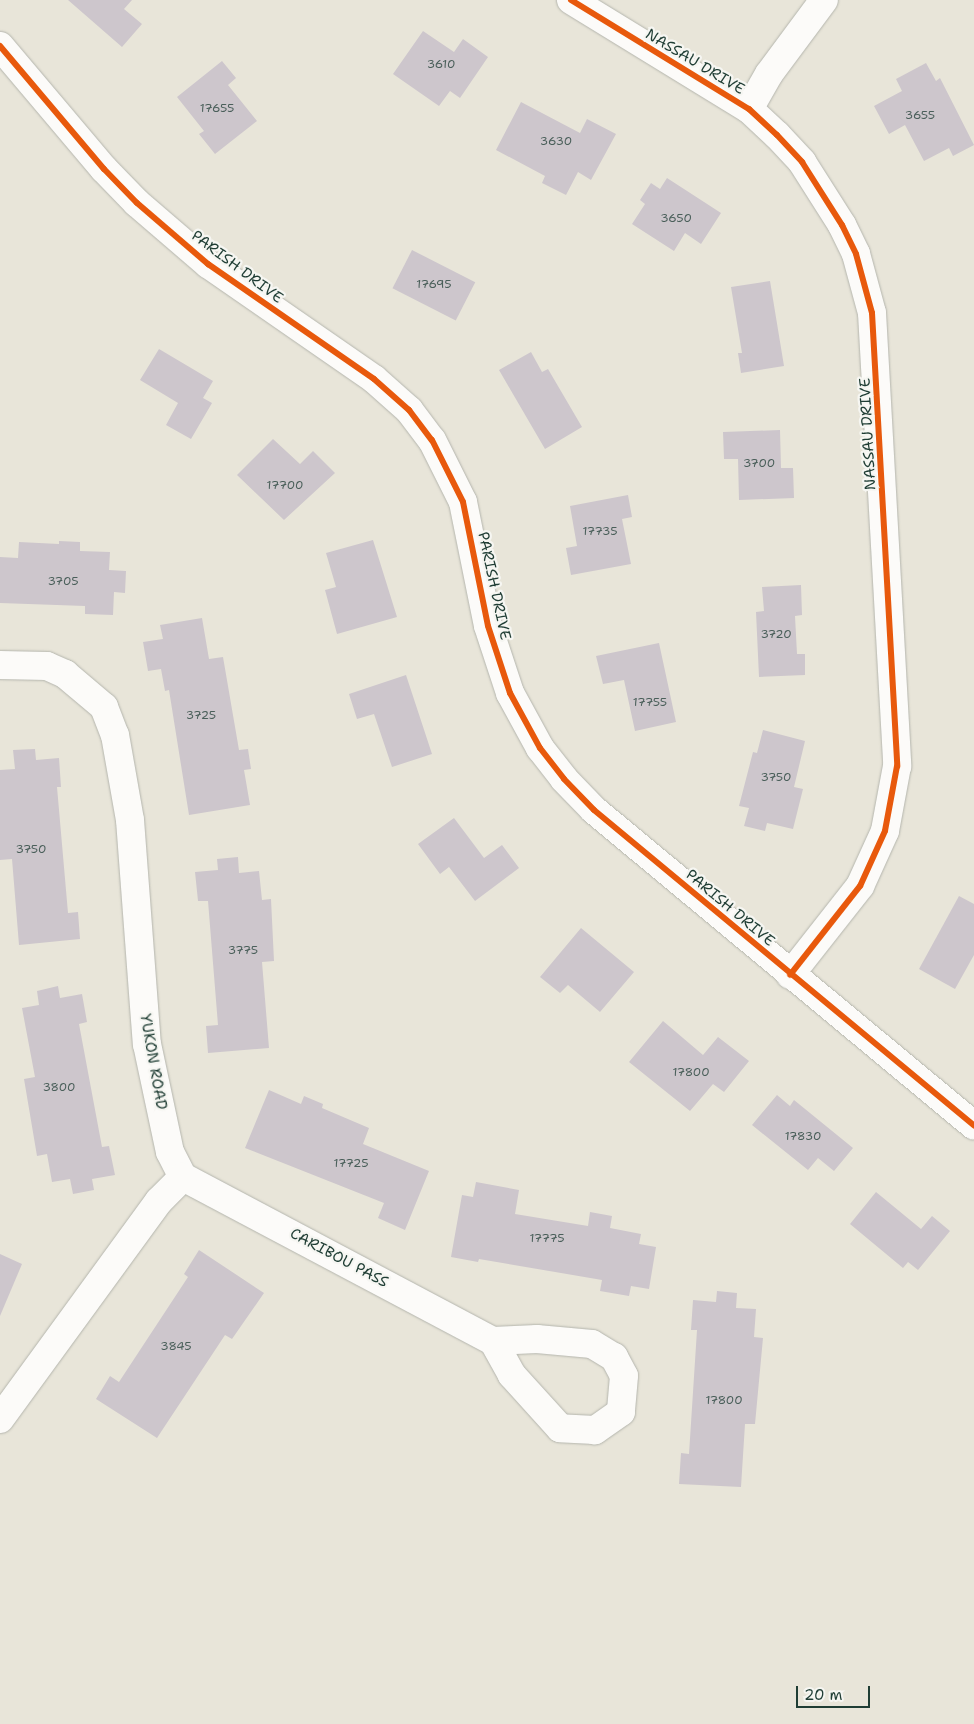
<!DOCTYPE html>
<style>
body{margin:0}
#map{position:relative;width:974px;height:1724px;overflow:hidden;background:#e8e5d9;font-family:"Shantell Sans",sans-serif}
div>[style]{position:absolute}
.building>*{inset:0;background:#cdc6cc;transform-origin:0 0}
.roads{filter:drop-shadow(0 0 1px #b4b5ad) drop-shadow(0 0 1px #b4b5ad)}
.minor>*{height:28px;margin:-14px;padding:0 14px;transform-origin:14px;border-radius:14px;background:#fcfbf9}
.cycleway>*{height:6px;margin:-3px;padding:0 3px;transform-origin:3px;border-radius:3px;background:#e8590c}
span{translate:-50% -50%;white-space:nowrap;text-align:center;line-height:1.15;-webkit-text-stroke:4.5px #f6f6f2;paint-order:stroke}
.number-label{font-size:12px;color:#4a5f5a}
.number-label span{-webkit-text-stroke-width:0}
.street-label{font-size:15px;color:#1f3d34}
.scale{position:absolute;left:796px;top:1686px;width:74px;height:22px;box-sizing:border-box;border:2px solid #1f3d34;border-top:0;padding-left:6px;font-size:15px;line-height:18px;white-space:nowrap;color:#1f3d34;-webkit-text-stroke:4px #f6f6f2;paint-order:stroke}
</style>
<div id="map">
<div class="building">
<i style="clip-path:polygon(68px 0,132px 0,124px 9px,142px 24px,122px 47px)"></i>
<i style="clip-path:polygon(423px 31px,454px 52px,463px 39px,488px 57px,460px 98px,450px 91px,439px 106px,393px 74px)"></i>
<i style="clip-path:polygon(222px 61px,236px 78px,228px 85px,257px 121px,215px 154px,199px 134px,204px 131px,177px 97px)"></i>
<i style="clip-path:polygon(926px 63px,936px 81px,940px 78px,974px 145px,953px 156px,949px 148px,924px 161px,905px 125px,889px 134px,874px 106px,902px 91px,896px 79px)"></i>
<i style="clip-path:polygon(521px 102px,580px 133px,587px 119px,616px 134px,591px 180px,578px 172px,566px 195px,542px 183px,545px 176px,496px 150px)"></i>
<i style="clip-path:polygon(667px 178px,721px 213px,701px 244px,685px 233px,674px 251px,632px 224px,645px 204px,640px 200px,651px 183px,660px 189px)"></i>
<i style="left:412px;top:250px;width:71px;height:43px;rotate:27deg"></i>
<i style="clip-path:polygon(770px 281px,784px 366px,741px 373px,738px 353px,742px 353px,731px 287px)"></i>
<i style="clip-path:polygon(159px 349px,213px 381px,203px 398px,212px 403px,191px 439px,166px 425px,178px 403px,140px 380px)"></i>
<i style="clip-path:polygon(531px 352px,542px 372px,548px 369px,582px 427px,545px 449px,499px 370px)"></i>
<i style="clip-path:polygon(780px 430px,781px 468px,793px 468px,794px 498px,739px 500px,738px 459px,724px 459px,723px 432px)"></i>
<i style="clip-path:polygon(273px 439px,300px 464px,313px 451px,335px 473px,284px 520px,237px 475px)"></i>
<i style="clip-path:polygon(628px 495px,632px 517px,622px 519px,631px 564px,571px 575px,566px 548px,577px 546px,570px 506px)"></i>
<i style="clip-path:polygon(373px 540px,397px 617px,337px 634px,325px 590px,336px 587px,326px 553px)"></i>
<i style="clip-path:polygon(59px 541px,80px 542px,80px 551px,110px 552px,109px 570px,126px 571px,125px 593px,114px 592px,113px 615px,85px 614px,85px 606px,0 603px,0 557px,18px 558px,19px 542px,59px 544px)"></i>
<i style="clip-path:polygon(801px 585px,802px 615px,795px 616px,797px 654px,805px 654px,805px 675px,759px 677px,756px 612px,764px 611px,762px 587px)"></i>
<i style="clip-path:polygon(202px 618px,209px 659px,223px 657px,239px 750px,248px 749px,251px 769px,244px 770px,250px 805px,189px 815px,169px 690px,165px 691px,161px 669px,148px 671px,143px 642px,163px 639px,160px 625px)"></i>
<i style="clip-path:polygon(659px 643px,676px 722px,635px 731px,624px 680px,603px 684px,596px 656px)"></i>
<i style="clip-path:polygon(406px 675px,432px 754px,392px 767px,374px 714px,357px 719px,349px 694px)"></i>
<i style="clip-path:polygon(763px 730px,805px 741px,794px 787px,803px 789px,793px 829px,767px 823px,765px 831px,744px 826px,749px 808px,739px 806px,753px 752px,757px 753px)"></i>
<i style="clip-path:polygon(35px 749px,36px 760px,59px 758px,61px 787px,57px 787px,68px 913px,78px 912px,80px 939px,19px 945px,12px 859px,0 860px,0 770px,15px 769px,13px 750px)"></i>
<i style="clip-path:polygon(454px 818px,484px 858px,502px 845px,519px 868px,475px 901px,449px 867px,440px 874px,418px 844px)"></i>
<i style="clip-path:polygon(238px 857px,239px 873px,259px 871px,262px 900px,271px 899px,274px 961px,262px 962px,269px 1048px,208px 1053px,206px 1026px,218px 1025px,208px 901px,198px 901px,195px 872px,218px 870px,217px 859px)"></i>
<i style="clip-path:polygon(959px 896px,974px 904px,974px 955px,955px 989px,919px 969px)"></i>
<i style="clip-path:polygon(581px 928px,634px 972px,600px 1012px,568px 985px,560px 993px,540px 977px)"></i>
<i style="clip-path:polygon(58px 986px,60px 998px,82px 994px,87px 1022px,79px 1024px,102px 1147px,109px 1146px,115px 1175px,92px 1179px,94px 1190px,73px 1194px,70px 1179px,52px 1182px,47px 1154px,37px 1156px,24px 1079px,35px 1077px,22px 1008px,39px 1005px,37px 991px)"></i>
<i style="clip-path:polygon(663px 1021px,703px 1055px,718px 1037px,749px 1061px,724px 1092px,713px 1084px,690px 1111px,629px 1062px)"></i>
<i style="clip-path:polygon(269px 1090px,301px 1104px,304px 1096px,323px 1104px,322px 1108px,369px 1128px,363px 1144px,429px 1171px,405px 1230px,378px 1218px,384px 1203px,245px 1148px)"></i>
<i style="clip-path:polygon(777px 1095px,790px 1106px,794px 1100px,853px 1148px,834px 1171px,818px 1158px,808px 1170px,752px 1125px)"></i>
<i style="clip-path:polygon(476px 1182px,519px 1190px,515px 1214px,588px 1226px,590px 1212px,612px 1216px,610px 1228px,641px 1234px,639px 1244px,656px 1247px,649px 1289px,631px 1286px,629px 1296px,600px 1291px,602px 1280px,479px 1259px,478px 1262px,451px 1257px,462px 1195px,473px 1197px)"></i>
<i style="clip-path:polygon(876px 1192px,921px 1229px,932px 1216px,950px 1231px,918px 1270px,908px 1262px,903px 1268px,850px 1224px)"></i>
<i style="clip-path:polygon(199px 1250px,264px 1293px,232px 1339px,225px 1335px,157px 1438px,96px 1399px,110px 1376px,119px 1382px,188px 1277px,184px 1274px)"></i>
<i style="clip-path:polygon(0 1254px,22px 1264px,0 1316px)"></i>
<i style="clip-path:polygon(717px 1291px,737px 1293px,736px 1308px,756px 1309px,754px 1337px,763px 1338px,755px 1424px,745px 1424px,741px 1487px,679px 1484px,681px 1453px,689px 1454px,697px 1330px,691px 1330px,693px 1300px,716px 1302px)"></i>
</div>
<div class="roads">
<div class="minor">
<i style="left:571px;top:0;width:209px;rotate:31.5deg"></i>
<i style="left:749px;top:109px;width:38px;rotate:43deg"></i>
<i style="left:777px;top:135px;width:37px;rotate:47deg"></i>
<i style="left:802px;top:162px;width:75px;rotate:57.6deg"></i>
<i style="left:842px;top:225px;width:32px;rotate:64deg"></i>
<i style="left:856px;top:254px;width:61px;rotate:74.8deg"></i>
<i style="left:872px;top:313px;width:454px;rotate:86.8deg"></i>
<i style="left:897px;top:766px;width:66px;rotate:100.5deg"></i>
<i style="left:885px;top:831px;width:60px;rotate:114.4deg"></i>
<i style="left:860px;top:886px;width:113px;rotate:128.2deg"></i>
<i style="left:0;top:46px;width:161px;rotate:49.8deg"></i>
<i style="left:104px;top:169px;width:47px;rotate:45.9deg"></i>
<i style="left:137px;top:203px;width:94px;rotate:40.7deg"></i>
<i style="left:208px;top:264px;width:202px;rotate:34.7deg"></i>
<i style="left:374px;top:379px;width:47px;rotate:41.5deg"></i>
<i style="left:409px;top:410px;width:38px;rotate:53deg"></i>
<i style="left:432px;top:440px;width:69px;rotate:63.4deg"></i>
<i style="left:463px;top:502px;width:126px;rotate:78.6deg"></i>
<i style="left:488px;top:626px;width:71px;rotate:71.8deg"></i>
<i style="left:510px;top:693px;width:63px;rotate:61.4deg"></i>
<i style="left:540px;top:748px;width:39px;rotate:52deg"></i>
<i style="left:564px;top:779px;width:43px;rotate:45.9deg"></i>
<i style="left:594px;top:810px;width:494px;rotate:39.7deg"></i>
<i style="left:749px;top:109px;width:40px;rotate:-60.3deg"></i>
<i style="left:769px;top:74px;width:92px;rotate:-53.4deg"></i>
<i style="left:0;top:665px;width:47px;rotate:1.2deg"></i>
<i style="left:47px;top:666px;width:20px;rotate:24deg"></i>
<i style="left:65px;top:674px;width:51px;rotate:40.2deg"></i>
<i style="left:104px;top:707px;width:30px;rotate:69deg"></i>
<i style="left:115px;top:735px;width:86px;rotate:80deg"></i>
<i style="left:130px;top:820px;width:225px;rotate:85.7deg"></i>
<i style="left:147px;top:1044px;width:110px;rotate:78deg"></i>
<i style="left:170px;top:1152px;width:28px;rotate:63deg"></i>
<i style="left:183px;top:1177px;width:351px;rotate:27.9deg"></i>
<i style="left:537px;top:1339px;width:55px;rotate:5.2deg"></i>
<i style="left:592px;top:1344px;width:26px;rotate:31deg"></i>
<i style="left:614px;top:1357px;width:21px;rotate:62deg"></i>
<i style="left:624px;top:1376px;width:36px;rotate:95deg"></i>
<i style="left:621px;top:1412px;width:32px;rotate:145deg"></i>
<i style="left:595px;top:1430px;width:35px;rotate:-177deg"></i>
<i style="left:560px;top:1428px;width:72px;rotate:-132.2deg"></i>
<i style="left:512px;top:1375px;width:39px;rotate:-119deg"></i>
<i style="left:493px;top:1341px;width:44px;rotate:-2.6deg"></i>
<i style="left:0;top:1419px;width:270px;rotate:-53.9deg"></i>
<i style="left:159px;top:1201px;width:34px;rotate:-45deg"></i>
</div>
</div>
<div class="cycleway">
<i style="left:571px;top:0;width:209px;rotate:31.5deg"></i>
<i style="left:749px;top:109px;width:38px;rotate:43deg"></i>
<i style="left:777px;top:135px;width:37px;rotate:47deg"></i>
<i style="left:802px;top:162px;width:75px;rotate:57.6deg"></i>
<i style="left:842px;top:225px;width:32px;rotate:64deg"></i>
<i style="left:856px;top:254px;width:61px;rotate:74.8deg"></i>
<i style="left:872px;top:313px;width:454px;rotate:86.8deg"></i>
<i style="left:897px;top:766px;width:66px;rotate:100.5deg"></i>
<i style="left:885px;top:831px;width:60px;rotate:114.4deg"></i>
<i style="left:860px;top:886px;width:113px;rotate:128.2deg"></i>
<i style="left:0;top:46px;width:161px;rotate:49.8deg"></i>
<i style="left:104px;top:169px;width:47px;rotate:45.9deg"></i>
<i style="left:137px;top:203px;width:94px;rotate:40.7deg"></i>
<i style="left:208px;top:264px;width:202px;rotate:34.7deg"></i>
<i style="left:374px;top:379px;width:47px;rotate:41.5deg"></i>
<i style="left:409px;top:410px;width:38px;rotate:53deg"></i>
<i style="left:432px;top:440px;width:69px;rotate:63.4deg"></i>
<i style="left:463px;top:502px;width:126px;rotate:78.6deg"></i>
<i style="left:488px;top:626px;width:71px;rotate:71.8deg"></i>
<i style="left:510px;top:693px;width:63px;rotate:61.4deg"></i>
<i style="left:540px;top:748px;width:39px;rotate:52deg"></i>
<i style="left:564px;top:779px;width:43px;rotate:45.9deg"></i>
<i style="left:594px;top:810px;width:494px;rotate:39.7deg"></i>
</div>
<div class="number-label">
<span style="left:441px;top:65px">3610</span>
<span style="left:217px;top:109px">17655</span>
<span style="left:920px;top:116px">3655</span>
<span style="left:556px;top:142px">3630</span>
<span style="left:676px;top:219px">3650</span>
<span style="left:434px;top:285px">17695</span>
<span style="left:759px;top:464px">3700</span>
<span style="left:285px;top:486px">17700</span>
<span style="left:600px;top:532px">17735</span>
<span style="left:63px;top:582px">3705</span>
<span style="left:776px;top:635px">3720</span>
<span style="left:650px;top:703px">17755</span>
<span style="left:201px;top:716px">3725</span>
<span style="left:776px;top:778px">3750</span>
<span style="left:31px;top:850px">3750</span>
<span style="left:243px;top:951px">3775</span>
<span style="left:691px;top:1073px">17800</span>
<span style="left:59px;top:1088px">3800</span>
<span style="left:803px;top:1137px">17830</span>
<span style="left:351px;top:1164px">17725</span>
<span style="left:547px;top:1239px">17775</span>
<span style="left:176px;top:1347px">3845</span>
<span style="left:724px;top:1401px">17800</span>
</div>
<div class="street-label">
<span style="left:695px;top:62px;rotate:31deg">NASSAU DRIVE</span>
<span style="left:237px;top:267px;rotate:37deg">PARISH DRIVE</span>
<span style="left:868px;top:434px;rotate:-93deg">NASSAU DRIVE</span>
<span style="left:494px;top:586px;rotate:78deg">PARISH DRIVE</span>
<span style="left:730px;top:908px;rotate:40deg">PARISH DRIVE</span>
<span style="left:153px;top:1062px;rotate:80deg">YUKON ROAD</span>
<span style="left:339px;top:1258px;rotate:28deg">CARIBOU PASS</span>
</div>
<div class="scale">20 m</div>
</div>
